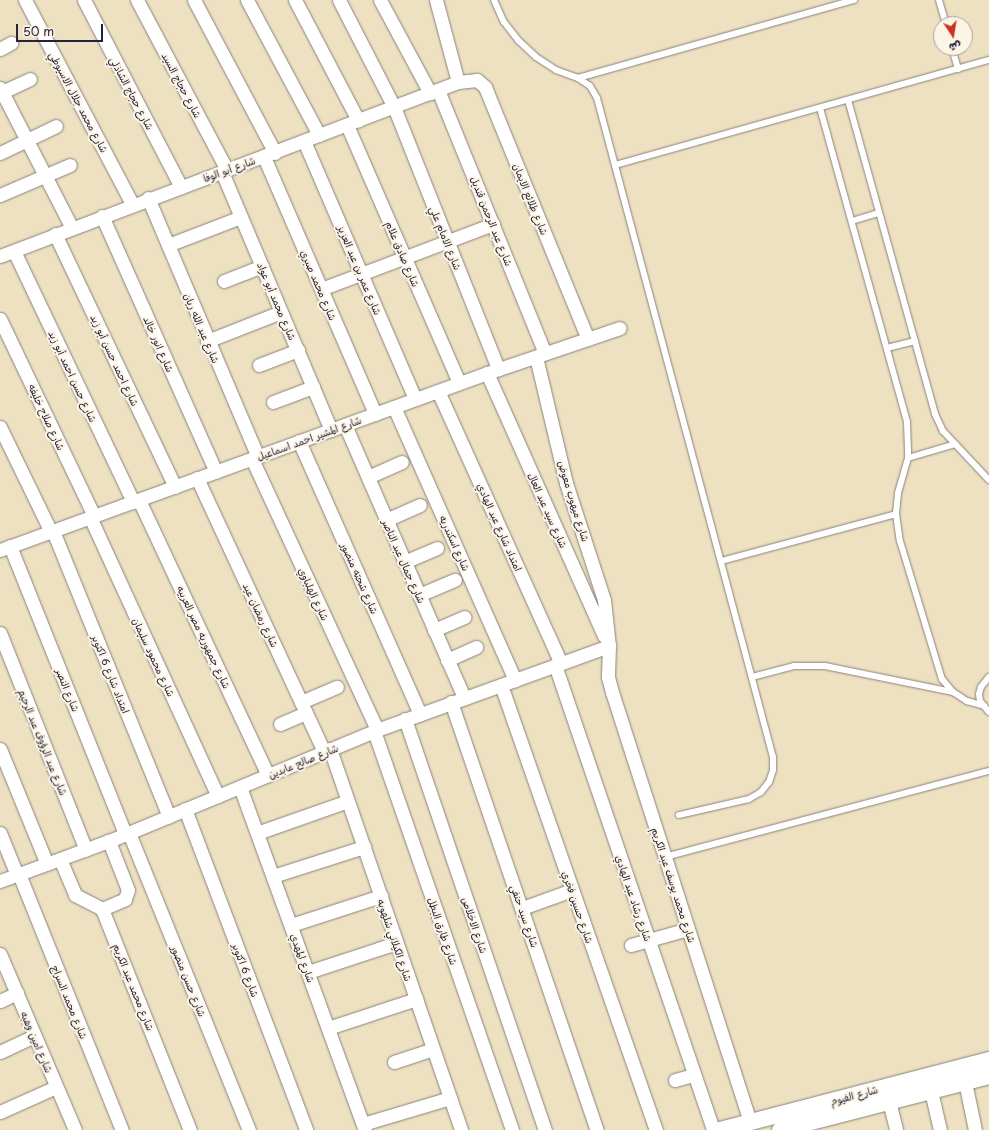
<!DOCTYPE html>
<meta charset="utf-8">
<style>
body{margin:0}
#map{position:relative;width:989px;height:1130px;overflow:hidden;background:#eee1c1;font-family:"Playpen Sans","Playpen Sans Arabic",sans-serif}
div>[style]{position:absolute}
.roads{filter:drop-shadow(0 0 1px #88827e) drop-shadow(0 0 1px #88827e)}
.service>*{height:6px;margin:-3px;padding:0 3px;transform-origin:3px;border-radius:3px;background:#fff}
.minor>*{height:13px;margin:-6.5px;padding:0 6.5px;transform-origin:6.5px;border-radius:6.5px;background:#fff}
.tertiary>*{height:16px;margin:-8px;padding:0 8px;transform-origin:8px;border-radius:8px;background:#fff}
span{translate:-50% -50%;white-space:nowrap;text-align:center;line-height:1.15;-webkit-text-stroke:4px #fcf5e5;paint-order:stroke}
.street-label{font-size:10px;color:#22223b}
.north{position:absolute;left:933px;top:16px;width:40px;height:40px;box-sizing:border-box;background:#fcf5e5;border:1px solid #a5a1a1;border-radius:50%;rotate:168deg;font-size:11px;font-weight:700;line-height:16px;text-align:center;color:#22223b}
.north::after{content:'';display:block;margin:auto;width:14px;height:18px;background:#c8321e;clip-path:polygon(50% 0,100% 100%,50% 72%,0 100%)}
.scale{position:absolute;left:16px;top:24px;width:87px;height:18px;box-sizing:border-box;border:2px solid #22223b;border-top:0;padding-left:5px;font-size:12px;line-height:14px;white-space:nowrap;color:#22223b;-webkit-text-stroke:3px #fcf5e5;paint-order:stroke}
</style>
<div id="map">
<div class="roads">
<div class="service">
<i style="left:494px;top:0;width:24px;rotate:66deg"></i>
<i style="left:504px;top:22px;width:24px;rotate:52deg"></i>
<i style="left:519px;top:41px;width:23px;rotate:43deg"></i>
<i style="left:536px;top:57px;width:24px;rotate:33deg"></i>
<i style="left:556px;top:70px;width:23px;rotate:20deg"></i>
<i style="left:578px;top:78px;width:14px;rotate:34deg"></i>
<i style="left:590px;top:86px;width:14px;rotate:60deg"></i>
<i style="left:597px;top:98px;width:682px;rotate:75.05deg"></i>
<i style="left:773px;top:757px;width:13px;rotate:90deg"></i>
<i style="left:773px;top:770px;width:13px;rotate:108deg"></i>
<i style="left:769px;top:782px;width:13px;rotate:129deg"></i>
<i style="left:761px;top:792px;width:14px;rotate:150deg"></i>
<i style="left:749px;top:799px;width:72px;rotate:167.1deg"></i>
<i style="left:939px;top:0;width:25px;rotate:74deg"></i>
<i style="left:952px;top:48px;width:22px;rotate:74deg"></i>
<i style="left:578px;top:78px;width:287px;rotate:-15.8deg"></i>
<i style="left:848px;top:100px;width:326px;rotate:74.5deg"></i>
<i style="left:935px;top:414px;width:19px;rotate:65deg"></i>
<i style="left:943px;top:431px;width:67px;rotate:46.8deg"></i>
<i style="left:820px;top:108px;width:326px;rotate:74.5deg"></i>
<i style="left:907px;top:422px;width:36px;rotate:88deg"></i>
<i style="left:908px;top:458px;width:37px;rotate:106deg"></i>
<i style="left:898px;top:494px;width:20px;rotate:96deg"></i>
<i style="left:896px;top:514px;width:27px;rotate:82deg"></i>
<i style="left:900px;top:541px;width:144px;rotate:73.1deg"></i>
<i style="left:942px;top:679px;width:17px;rotate:50deg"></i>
<i style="left:953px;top:692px;width:17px;rotate:33deg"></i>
<i style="left:967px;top:701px;width:18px;rotate:16deg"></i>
<i style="left:615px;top:165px;width:388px;rotate:-15.7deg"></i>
<i style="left:852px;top:221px;width:28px;rotate:-17deg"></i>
<i style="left:887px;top:348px;width:29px;rotate:-14deg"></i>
<i style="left:908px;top:458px;width:49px;rotate:-16.6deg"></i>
<i style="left:721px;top:561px;width:181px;rotate:-15deg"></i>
<i style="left:752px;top:677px;width:43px;rotate:-14.7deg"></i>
<i style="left:794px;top:666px;width:31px"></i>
<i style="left:825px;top:666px;width:131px;rotate:11.5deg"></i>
<i style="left:989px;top:677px;width:13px;rotate:129deg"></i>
<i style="left:981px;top:687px;width:7px;rotate:106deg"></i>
<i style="left:979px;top:694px;width:7px;rotate:82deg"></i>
<i style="left:980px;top:701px;width:14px;rotate:51deg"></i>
<i style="left:665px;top:857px;width:335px;rotate:-14.9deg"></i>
</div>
<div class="minor">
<i style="left:25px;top:0;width:230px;rotate:62.3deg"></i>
<i style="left:84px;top:0;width:211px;rotate:62.6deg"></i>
<i style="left:137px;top:0;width:192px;rotate:62.1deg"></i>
<i style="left:194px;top:0;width:173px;rotate:62.1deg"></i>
<i style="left:247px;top:0;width:153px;rotate:61.9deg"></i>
<i style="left:295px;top:0;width:136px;rotate:62.3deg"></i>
<i style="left:339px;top:0;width:120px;rotate:62.8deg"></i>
<i style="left:394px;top:107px;width:282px;rotate:68.3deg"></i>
<i style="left:380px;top:0;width:106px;rotate:61.7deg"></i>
<i style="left:436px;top:0;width:85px;rotate:75deg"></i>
<i style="left:0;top:49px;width:13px;rotate:-29deg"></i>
<i style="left:0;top:88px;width:157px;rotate:62.8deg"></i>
<i style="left:438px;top:90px;width:284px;rotate:67.9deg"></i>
<i style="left:0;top:93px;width:33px;rotate:-25deg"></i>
<i style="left:347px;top:125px;width:281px;rotate:66.5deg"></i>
<i style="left:304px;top:141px;width:281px;rotate:66.7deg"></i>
<i style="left:0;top:153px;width:62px;rotate:-25.7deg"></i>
<i style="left:264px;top:157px;width:280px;rotate:66.6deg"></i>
<i style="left:222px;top:172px;width:280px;rotate:67.1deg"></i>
<i style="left:0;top:195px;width:76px;rotate:-23.2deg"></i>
<i style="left:148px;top:198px;width:281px;rotate:67deg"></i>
<i style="left:102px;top:216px;width:280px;rotate:66deg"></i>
<i style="left:55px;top:234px;width:280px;rotate:64.6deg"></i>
<i style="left:168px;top:245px;width:78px;rotate:-21deg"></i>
<i style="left:14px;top:251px;width:278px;rotate:64.6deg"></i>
<i style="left:0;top:256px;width:490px;rotate:-20.8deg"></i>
<i style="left:458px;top:82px;width:19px;rotate:-6deg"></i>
<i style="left:477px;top:80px;width:11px;rotate:41deg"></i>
<i style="left:485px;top:87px;width:272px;rotate:67.8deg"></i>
<i style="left:224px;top:281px;width:41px;rotate:-21.5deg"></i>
<i style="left:321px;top:289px;width:184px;rotate:-20.7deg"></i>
<i style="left:0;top:319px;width:218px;rotate:64.5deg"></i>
<i style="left:207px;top:341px;width:79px;rotate:-21.4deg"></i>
<i style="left:536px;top:357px;width:130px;rotate:76.6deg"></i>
<i style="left:566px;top:483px;width:123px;rotate:72deg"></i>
<i style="left:604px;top:600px;width:46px;rotate:83.8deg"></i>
<i style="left:609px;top:646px;width:31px;rotate:92deg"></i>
<i style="left:608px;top:677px;width:16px;rotate:75deg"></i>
<i style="left:612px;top:692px;width:452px;rotate:72.2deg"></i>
<i style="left:259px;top:365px;width:42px;rotate:-21deg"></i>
<i style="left:487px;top:373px;width:288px;rotate:66deg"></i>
<i style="left:438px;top:391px;width:299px;rotate:65.7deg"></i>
<i style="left:273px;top:402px;width:43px;rotate:-20.6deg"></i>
<i style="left:394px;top:407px;width:299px;rotate:66.1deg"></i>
<i style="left:345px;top:425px;width:298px;rotate:66.4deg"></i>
<i style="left:0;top:427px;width:117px;rotate:64.1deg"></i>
<i style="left:299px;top:441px;width:299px;rotate:66.1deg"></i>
<i style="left:252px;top:459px;width:298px;rotate:65.2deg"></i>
<i style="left:368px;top:477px;width:37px;rotate:-24deg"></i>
<i style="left:197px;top:478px;width:302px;rotate:65.1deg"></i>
<i style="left:139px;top:500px;width:304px;rotate:64.9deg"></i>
<i style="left:90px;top:517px;width:307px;rotate:65.4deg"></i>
<i style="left:386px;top:520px;width:37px;rotate:-24deg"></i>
<i style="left:53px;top:531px;width:308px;rotate:67.9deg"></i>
<i style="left:10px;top:546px;width:310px;rotate:68.2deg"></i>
<i style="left:0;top:550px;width:518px;rotate:-19.97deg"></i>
<i style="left:487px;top:373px;width:140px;rotate:-18.7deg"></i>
<i style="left:404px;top:562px;width:36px;rotate:-23deg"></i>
<i style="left:419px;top:595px;width:39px;rotate:-23deg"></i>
<i style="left:434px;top:630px;width:33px;rotate:-23deg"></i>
<i style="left:0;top:633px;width:233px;rotate:68.4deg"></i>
<i style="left:447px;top:660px;width:32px;rotate:-24deg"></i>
<i style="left:555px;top:665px;width:491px;rotate:71.2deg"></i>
<i style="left:501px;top:685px;width:471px;rotate:70.8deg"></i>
<i style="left:301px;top:702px;width:39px;rotate:-23deg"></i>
<i style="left:451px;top:702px;width:452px;rotate:71.2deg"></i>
<i style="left:405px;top:719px;width:434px;rotate:71.2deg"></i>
<i style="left:280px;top:724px;width:28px;rotate:-23deg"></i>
<i style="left:374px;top:731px;width:422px;rotate:70.9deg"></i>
<i style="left:0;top:749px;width:124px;rotate:67.8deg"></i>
<i style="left:330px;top:749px;width:403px;rotate:71deg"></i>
<i style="left:240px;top:787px;width:365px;rotate:70deg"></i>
<i style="left:185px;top:809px;width:343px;rotate:69.3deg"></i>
<i style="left:0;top:833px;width:45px;rotate:68deg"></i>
<i style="left:129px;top:833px;width:320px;rotate:68deg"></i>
<i style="left:257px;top:833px;width:96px;rotate:-19.4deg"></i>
<i style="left:60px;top:859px;width:39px;rotate:67deg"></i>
<i style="left:75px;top:895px;width:30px;rotate:27deg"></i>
<i style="left:102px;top:909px;width:238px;rotate:68.3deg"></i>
<i style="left:19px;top:874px;width:276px;rotate:68.1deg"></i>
<i style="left:273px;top:876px;width:96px;rotate:-17.7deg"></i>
<i style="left:0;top:881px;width:116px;rotate:-20.2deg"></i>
<i style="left:109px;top:841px;width:290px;rotate:-22.5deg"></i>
<i style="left:377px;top:730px;width:247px;rotate:-19.9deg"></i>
<i style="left:522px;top:908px;width:53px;rotate:-19.8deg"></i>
<i style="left:102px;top:909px;width:25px;rotate:-23deg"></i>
<i style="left:125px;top:899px;width:9px;rotate:-72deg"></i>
<i style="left:128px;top:890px;width:53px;rotate:-111.2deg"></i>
<i style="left:291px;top:925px;width:95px;rotate:-17.9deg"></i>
<i style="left:631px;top:945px;width:59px;rotate:-15.7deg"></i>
<i style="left:0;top:954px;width:191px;rotate:66.9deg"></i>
<i style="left:308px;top:972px;width:93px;rotate:-18.2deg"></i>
<i style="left:0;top:1001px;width:19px;rotate:-25deg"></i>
<i style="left:328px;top:1028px;width:93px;rotate:-18.2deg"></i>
<i style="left:0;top:1052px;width:38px;rotate:-25deg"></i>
<i style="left:394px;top:1062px;width:41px;rotate:-18.4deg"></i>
<i style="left:675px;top:1080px;width:20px;rotate:-15deg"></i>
<i style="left:965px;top:1082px;width:49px;rotate:78.2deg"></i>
<i style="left:931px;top:1091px;width:40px;rotate:77deg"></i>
<i style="left:889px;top:1101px;width:30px;rotate:76deg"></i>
<i style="left:0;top:1112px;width:61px;rotate:-24.1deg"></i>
<i style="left:363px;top:1124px;width:91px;rotate:-16.6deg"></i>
</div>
<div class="tertiary">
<i style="left:720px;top:1130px;width:278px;rotate:-14.6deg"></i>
<i style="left:780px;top:1130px;width:216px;rotate:-14.5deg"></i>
</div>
</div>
<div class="street-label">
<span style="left:182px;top:85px;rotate:62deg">شارع حجاج السيد</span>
<span style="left:132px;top:93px;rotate:62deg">شارع حجاج الشاذلي</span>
<span style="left:79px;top:102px;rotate:62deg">شارع محمد جلال الاسيوطي</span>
<span style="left:229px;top:169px;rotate:-20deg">شارع أبو الوفا</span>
<span style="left:531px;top:199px;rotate:68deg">شارع طلائع الايمان</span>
<span style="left:492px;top:221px;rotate:68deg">شارع عبد الرحمن قنديل</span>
<span style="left:446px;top:238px;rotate:68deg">شارع الامام علي</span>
<span style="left:403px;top:254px;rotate:67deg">شارع صادق علام</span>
<span style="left:360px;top:270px;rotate:67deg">شارع عمر بن عبد العزيز</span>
<span style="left:319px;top:285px;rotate:67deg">شارع محمد صبري</span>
<span style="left:277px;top:301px;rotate:67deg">شارع محمد أبو عواد</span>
<span style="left:202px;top:328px;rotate:67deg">شارع عبد الله ريان</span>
<span style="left:159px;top:344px;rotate:66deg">شارع انور خالد</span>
<span style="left:115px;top:360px;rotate:65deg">شارع احمد حسن أبو زيد</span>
<span style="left:73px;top:376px;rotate:65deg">شارع حسن احمد أبو زيد</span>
<span style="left:47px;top:417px;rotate:65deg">شارع صلاح خليفه</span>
<span style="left:309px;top:438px;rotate:-20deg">شارع المشير احمد اسماعيل</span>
<span style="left:574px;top:501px;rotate:73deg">شارع ميهوب معوض</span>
<span style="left:548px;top:510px;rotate:66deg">شارع سيد عبد العال</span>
<span style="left:500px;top:527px;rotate:66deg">امتداد شارع عبد الهادي</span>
<span style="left:455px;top:543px;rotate:66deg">شارع اسكندريه</span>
<span style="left:404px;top:561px;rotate:66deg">شارع جمال عبد الناصر</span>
<span style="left:360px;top:578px;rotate:66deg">شارع شحته منصور</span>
<span style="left:314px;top:594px;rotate:65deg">شارع الهلباوي</span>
<span style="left:261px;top:615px;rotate:65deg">شارع رمضان عيد</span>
<span style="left:204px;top:637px;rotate:65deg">شارع جمهوريه مصر العربيه</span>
<span style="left:154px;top:657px;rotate:65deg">شارع محمود سليمان</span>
<span style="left:111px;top:674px;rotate:68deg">امتداد شارع 6 اكتوبر</span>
<span style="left:68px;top:690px;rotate:68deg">شارع النصر</span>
<span style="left:43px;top:742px;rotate:68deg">شارع عبد الرؤوف عبد الرحيم</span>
<span style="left:303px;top:761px;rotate:-22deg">شارع صالح عابدين</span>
<span style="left:674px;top:885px;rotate:72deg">شارع محمد يوسف عبد الكريم</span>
<span style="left:634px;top:898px;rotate:71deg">شارع رشاد عبد الهادي</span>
<span style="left:578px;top:907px;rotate:71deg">شارع حسين فخري</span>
<span style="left:525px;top:916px;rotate:71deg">شارع سيد حنفي</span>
<span style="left:475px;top:925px;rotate:71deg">شارع الاخلاص</span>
<span style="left:443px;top:931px;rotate:71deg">شارع طارق البطل</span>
<span style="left:395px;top:940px;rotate:71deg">شارع الكيلاني شلهوبه</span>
<span style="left:303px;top:958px;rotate:70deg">شارع المهدي</span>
<span style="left:246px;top:970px;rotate:69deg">شارع 6 اكتوبر</span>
<span style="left:189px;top:981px;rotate:68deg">شارع حسن منصور</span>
<span style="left:134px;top:987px;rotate:68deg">شارع محمد عبد الكريم</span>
<span style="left:70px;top:1002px;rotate:68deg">شارع محمد السراج</span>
<span style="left:37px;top:1042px;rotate:67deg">شارع امين وهبه</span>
<span style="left:854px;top:1095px;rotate:-15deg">شارع الفيوم</span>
</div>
<div class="north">ش</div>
<div class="scale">50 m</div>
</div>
